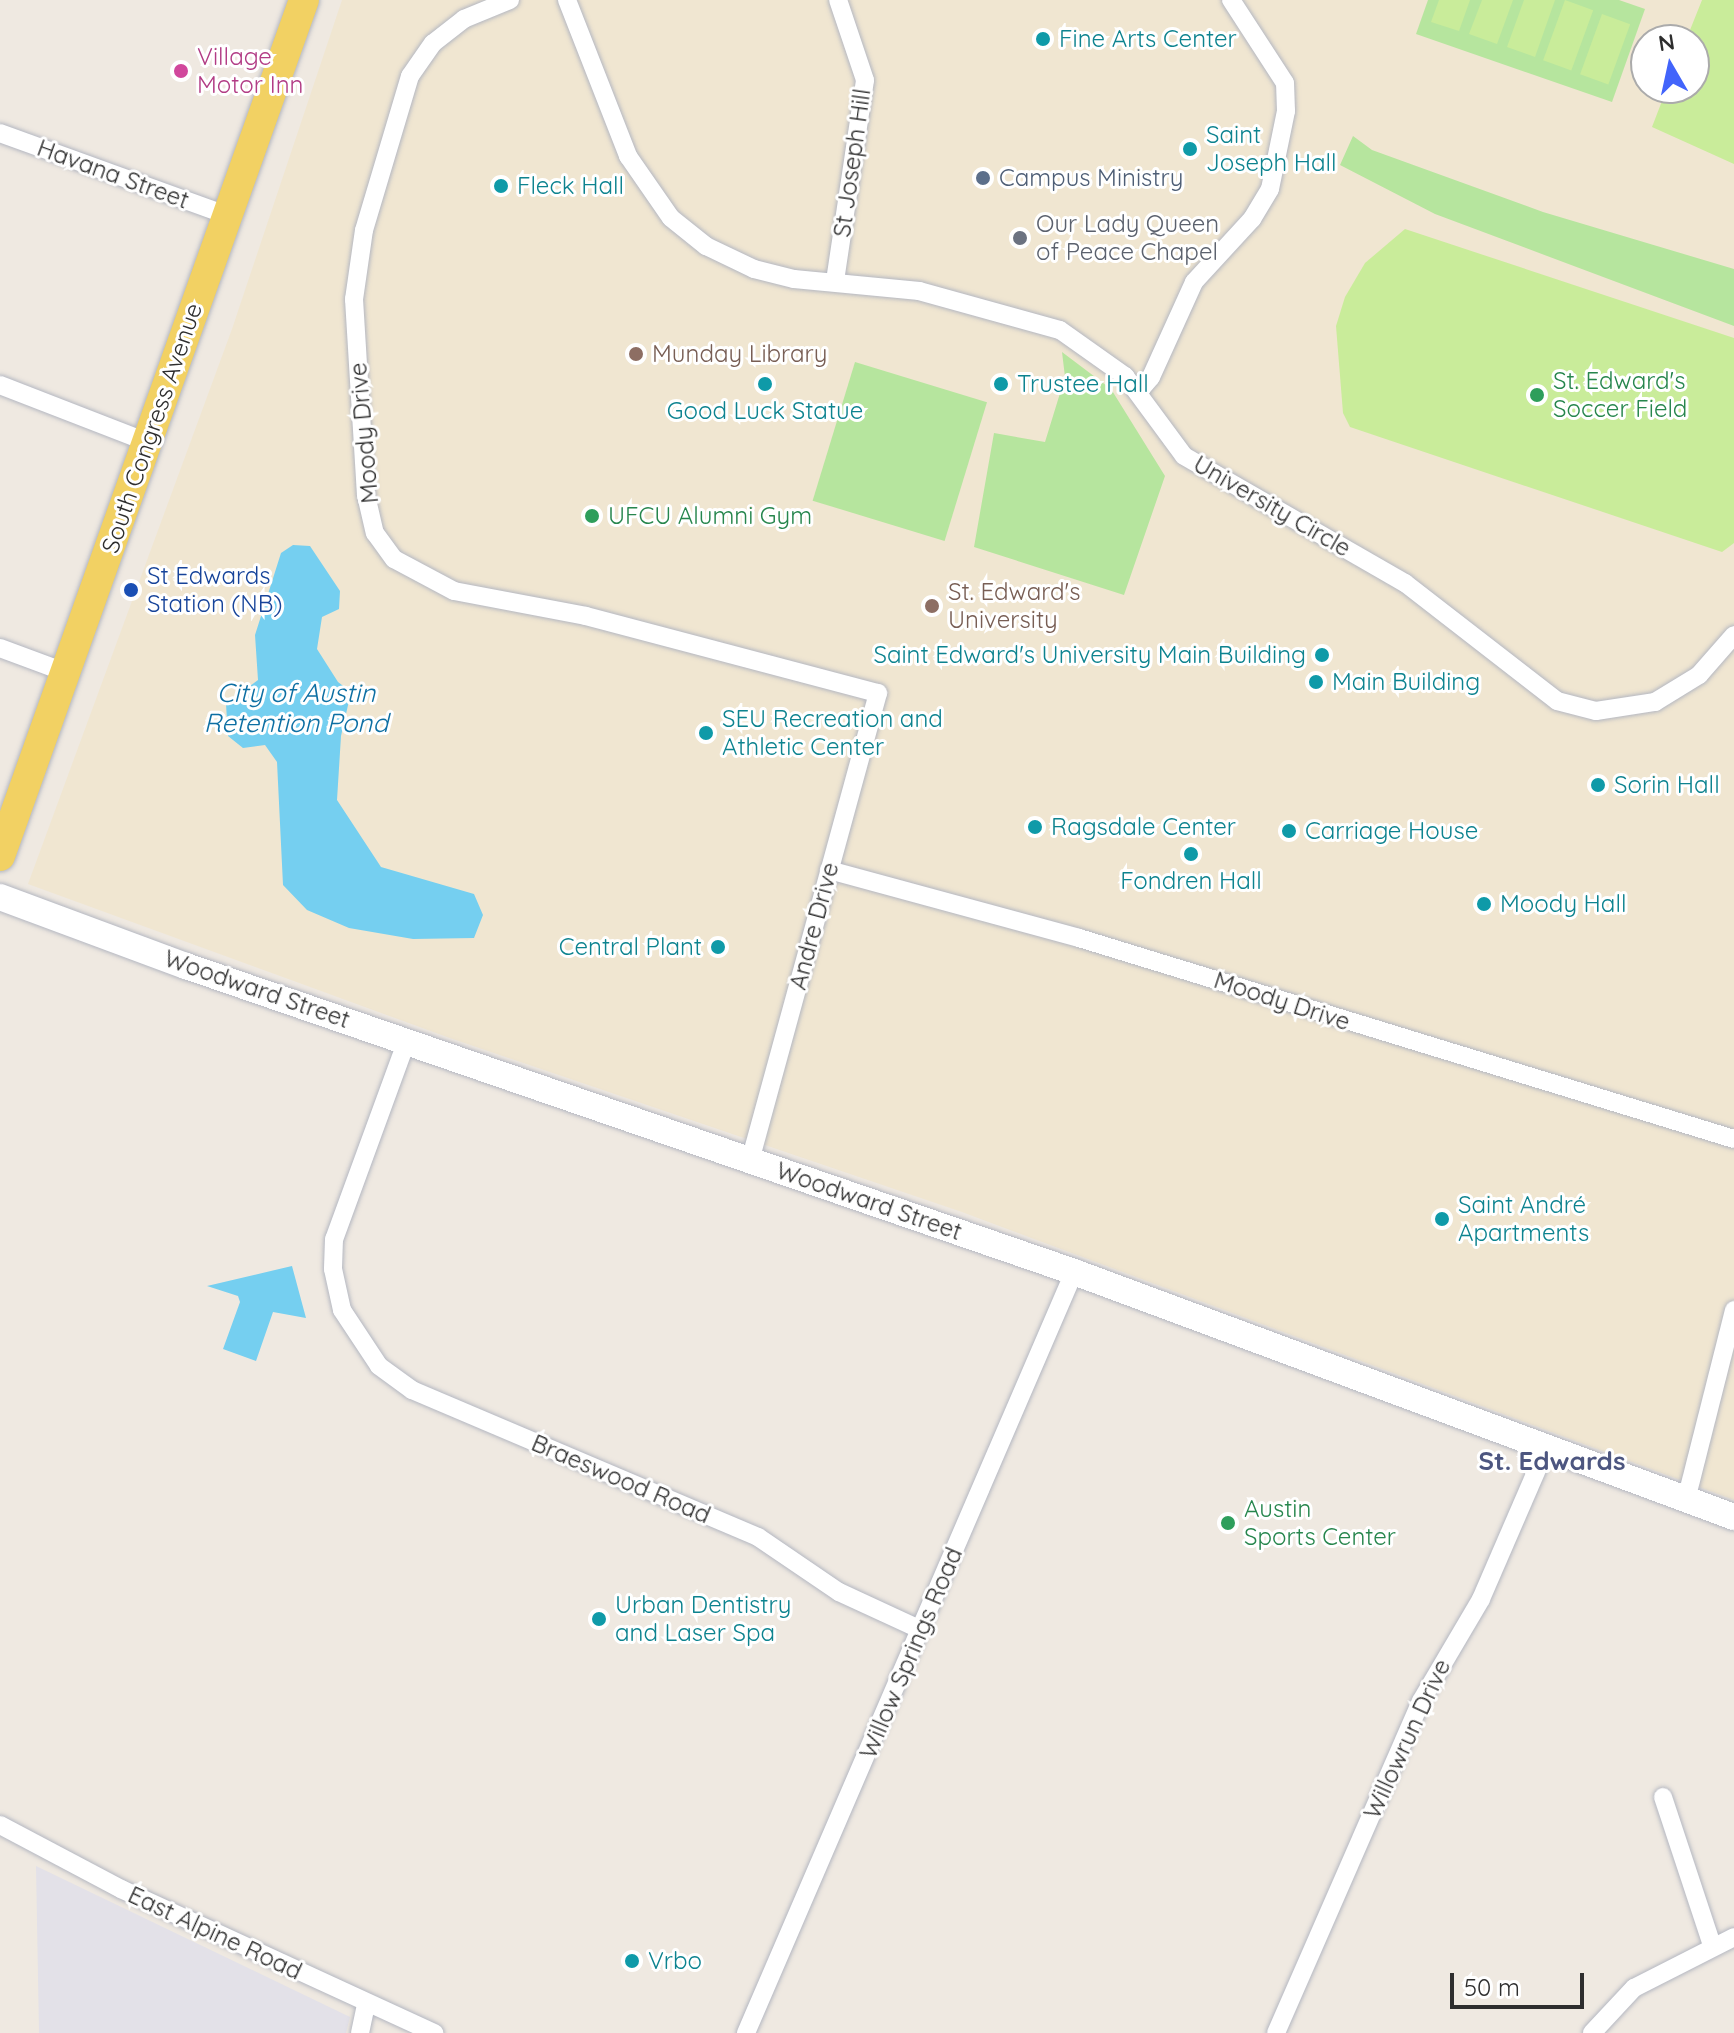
<!DOCTYPE html>
<meta charset="utf-8">
<style>
body{margin:0}
#map{position:relative;width:1734px;height:2033px;overflow:hidden;background:#efe9e1;font-family:Quicksand,sans-serif}
div>[style]{position:absolute}
.industrial>*{inset:0;background:#e3e1e8}
.education>*{inset:0;background:#f0e6d1}
.green>*{inset:0;background:#b6e59e;transform-origin:0 0}
.pitch>*{inset:0;background:#c9ec9a;transform-origin:0 0}
.water>*{inset:0;background:#75cff0}
.roads{filter:drop-shadow(0 0 2px #b4b7c1) drop-shadow(0 0 2px #b4b7c1)}
.street>*{height:18px;margin:-9px;padding:0 9px;transform-origin:9px;border-radius:9px;background:#fff}
.secondary>*{height:26px;margin:-13px;padding:0 13px;transform-origin:13px;border-radius:13px;background:#fff}
.primary>*{height:30px;margin:-15px;padding:0 15px;transform-origin:15px;border-radius:15px;background:#f2d163}
.dots>*{width:22px;height:22px;translate:-50% -50%;box-sizing:border-box;border:4px solid #fff;border-radius:50%}
span{translate:-50% -50%;white-space:nowrap;text-align:center;line-height:1.15;-webkit-text-stroke:6px #fff;paint-order:stroke}
.culture-label{font-size:24px;color:#0d838f}
.left{translate:0 -50%;text-align:left}
.right{translate:-100% -50%;text-align:right}
.hotel-label{font-size:24px;color:#b23c85}
.street-label{font-size:24px;color:#2e2e2e}
.service-label{font-size:24px;color:#4e5e75}
.worship-label{font-size:24px;color:#5b616d}
.education-label{font-size:24px;color:#785e54}
.leisure-label{font-size:24px;color:#27864d}
.transit-label{font-size:24px;color:#164399}
.water-label{font-size:26px;color:#0d6fa3;font-style:italic}
.neighbourhood-label{font-size:26px;color:#4d5680;font-weight:700}
.north{position:absolute;left:1630px;top:24px;width:80px;height:80px;box-sizing:border-box;background:#fff;border:2px solid #ababab;border-radius:50%;rotate:351deg;font-size:22px;font-weight:700;line-height:32px;text-align:center;color:#2e2e2e}
.north::after{content:'';display:block;margin:auto;width:28px;height:36px;background:#4264fb;clip-path:polygon(50% 0,100% 100%,50% 72%,0 100%)}
.scale{position:absolute;left:1450px;top:1973px;width:134px;height:36px;box-sizing:border-box;border:4px solid #2e2e2e;border-top:0;padding-left:10px;font-size:24px;line-height:28px;white-space:nowrap;color:#2e2e2e;-webkit-text-stroke:6px #fff;paint-order:stroke}
</style>
<div id="map">
<div class="industrial">
<i style="clip-path:polygon(36px 1866px,350px 2017px,346px 2033px,39px 2033px)"></i>
</div>
<div class="education">
<i style="clip-path:polygon(evenodd,342px 0,1734px 0,1734px 1500px,962px 1212px,447px 1037px,28px 884px,232px 329px,342px 0,1646px 40px,1694px 40px,1694px 88px,1646px 88px,1646px 40px)"></i>
</div>
<div class="green">
<i style="clip-path:polygon(1428px 0,1619px 0,1645px 9px,1612px 102px,1416px 34px)"></i>
<i style="clip-path:polygon(1353px 136px,1372px 150px,1543px 212px,1734px 269px,1734px 326px,1435px 214px,1340px 165px)"></i>
<i style="clip-path:polygon(1062px 352px,1111px 389px,1165px 476px,1124px 595px,974px 547px,994px 433px,1045px 442px,1065px 377px)"></i>
<i style="left:855px;top:362px;width:138px;height:145px;rotate:17deg"></i>
</div>
<div class="pitch">
<i style="clip-path:polygon(1439px 0,1470px 0,1459px 31px,1431px 22px)"></i>
<i style="clip-path:polygon(1482px 0,1513px 0,1497px 44px,1469px 34px)"></i>
<i style="clip-path:polygon(1524px 0,1555px 0,1535px 57px,1507px 47px)"></i>
<i style="left:1565px;top:0;width:30px;height:64px;rotate:20deg"></i>
<i style="clip-path:polygon(1702px 0,1734px 0,1734px 164px,1652px 127px,1667px 88px,1694px 88px,1694px 40px,1686px 40px)"></i>
<i style="left:1602px;top:14px;width:30px;height:64px;rotate:20deg"></i>
<i style="clip-path:polygon(1405px 229px,1734px 338px,1734px 543px,1722px 552px,1350px 427px,1343px 413px,1336px 326px,1345px 297px,1365px 263px)"></i>
</div>
<div class="water">
<i style="clip-path:polygon(293px 545px,310px 546px,340px 591px,339px 609px,322px 617px,317px 649px,338px 682px,351px 692px,341px 736px,337px 800px,381px 867px,474px 894px,483px 915px,474px 938px,413px 939px,349px 928px,307px 910px,283px 885px,277px 762px,265px 745px,243px 748px,228px 736px,226px 704px,258px 680px,255px 635px,281px 553px)"></i>
<i style="clip-path:polygon(292px 1266px,306px 1318px,273px 1312px,256px 1361px,223px 1349px,240px 1302px,238px 1296px,207px 1286px)"></i>
</div>
<div class="roads">
<div class="street">
<i style="left:510px;top:0;width:50px;rotate:157.6deg"></i>
<i style="left:464px;top:19px;width:39px;rotate:142deg"></i>
<i style="left:433px;top:43px;width:40px;rotate:124.9deg"></i>
<i style="left:410px;top:76px;width:161px;rotate:106.6deg"></i>
<i style="left:364px;top:230px;width:70px;rotate:98.2deg"></i>
<i style="left:354px;top:299px;width:196px;rotate:86.5deg"></i>
<i style="left:366px;top:495px;width:39px;rotate:77deg"></i>
<i style="left:375px;top:533px;width:32px;rotate:54deg"></i>
<i style="left:394px;top:559px;width:68px;rotate:28.1deg"></i>
<i style="left:454px;top:591px;width:134px;rotate:10.7deg"></i>
<i style="left:586px;top:616px;width:302px;rotate:14.8deg"></i>
<i style="left:878px;top:693px;width:484px;rotate:105.3deg"></i>
<i style="left:567px;top:0;width:168px;rotate:68.6deg"></i>
<i style="left:628px;top:156px;width:75px;rotate:55.3deg"></i>
<i style="left:671px;top:218px;width:45px;rotate:38.7deg"></i>
<i style="left:706px;top:246px;width:53px;rotate:25.6deg"></i>
<i style="left:754px;top:269px;width:41px;rotate:14deg"></i>
<i style="left:794px;top:279px;width:126px;rotate:5.5deg"></i>
<i style="left:919px;top:291px;width:146px;rotate:15.5deg"></i>
<i style="left:1060px;top:330px;width:80px;rotate:35.3deg"></i>
<i style="left:1125px;top:376px;width:99px;rotate:53.6deg"></i>
<i style="left:1184px;top:456px;width:255px;rotate:29.9deg"></i>
<i style="left:1405px;top:583px;width:192px;rotate:37.8deg"></i>
<i style="left:1557px;top:701px;width:40px;rotate:14.4deg"></i>
<i style="left:1596px;top:711px;width:60px;rotate:-8.7deg"></i>
<i style="left:1655px;top:702px;width:52px;rotate:-31.5deg"></i>
<i style="left:1699px;top:675px;width:53px;rotate:-48.8deg"></i>
<i style="left:0;top:133px;width:241px;rotate:19.9deg"></i>
<i style="left:835px;top:281px;width:203px;rotate:-81.5deg"></i>
<i style="left:865px;top:80px;width:84px;rotate:-108.6deg"></i>
<i style="left:0;top:385px;width:158px;rotate:21.2deg"></i>
<i style="left:1139px;top:391px;width:18px;rotate:-49deg"></i>
<i style="left:1151px;top:377px;width:104px;rotate:-65.6deg"></i>
<i style="left:1194px;top:282px;width:86px;rotate:-47.4deg"></i>
<i style="left:1252px;top:219px;width:35px;rotate:-59deg"></i>
<i style="left:1270px;top:189px;width:80px;rotate:-78.4deg"></i>
<i style="left:1286px;top:111px;width:28px;rotate:-92deg"></i>
<i style="left:1285px;top:83px;width:99px;rotate:-123deg"></i>
<i style="left:0;top:648px;width:69px;rotate:20.3deg"></i>
<i style="left:829px;top:870px;width:259px;rotate:15.2deg"></i>
<i style="left:1079px;top:938px;width:685px;rotate:17.06deg"></i>
<i style="left:407px;top:1040px;width:212px;rotate:110.1deg"></i>
<i style="left:334px;top:1239px;width:30px;rotate:92deg"></i>
<i style="left:333px;top:1269px;width:42px;rotate:77.6deg"></i>
<i style="left:342px;top:1310px;width:67px;rotate:56.5deg"></i>
<i style="left:379px;top:1366px;width:41px;rotate:36deg"></i>
<i style="left:412px;top:1390px;width:376px;rotate:23deg"></i>
<i style="left:758px;top:1537px;width:98px;rotate:34.2deg"></i>
<i style="left:839px;top:1592px;width:88px;rotate:24.8deg"></i>
<i style="left:1686px;top:1500px;width:196px;rotate:-75.8deg"></i>
<i style="left:1663px;top:1797px;width:156px;rotate:71.7deg"></i>
<i style="left:0;top:1825px;width:137px;rotate:27.9deg"></i>
<i style="left:121px;top:1889px;width:345px;rotate:24.7deg"></i>
<i style="left:360px;top:2033px;width:30px;rotate:-78deg"></i>
<i style="left:746px;top:2033px;width:829px;rotate:-66.68deg"></i>
<i style="left:1276px;top:2033px;width:362px;rotate:-66.4deg"></i>
<i style="left:1421px;top:1701px;width:118px;rotate:-59.5deg"></i>
<i style="left:1481px;top:1599px;width:163px;rotate:-66.6deg"></i>
<i style="left:1592px;top:2033px;width:62px;rotate:-47deg"></i>
<i style="left:1634px;top:1988px;width:112px;rotate:-27deg"></i>
</div>
<div class="secondary">
<i style="left:0;top:897px;width:198px;rotate:20.4deg"></i>
<i style="left:186px;top:966px;width:939px;rotate:19.01deg"></i>
<i style="left:1074px;top:1272px;width:704px;rotate:20.37deg"></i>
</div>
<div class="primary">
<i style="left:0;top:856px;width:908px;rotate:-70.45deg"></i>
</div>
</div>
<div class="dots">
<i style="left:1043px;top:39px;background:#0f9aa8"></i>
<i style="left:181px;top:71px;background:#d1479c"></i>
<i style="left:1190px;top:149px;background:#0f9aa8"></i>
<i style="left:983px;top:178px;background:#5c6f8a"></i>
<i style="left:501px;top:186px;background:#0f9aa8"></i>
<i style="left:1020px;top:238px;background:#6b7280"></i>
<i style="left:636px;top:354px;background:#8d6e63"></i>
<i style="left:765px;top:384px;background:#0f9aa8"></i>
<i style="left:1001px;top:384px;background:#0f9aa8"></i>
<i style="left:1537px;top:395px;background:#2e9e5b"></i>
<i style="left:592px;top:516px;background:#2e9e5b"></i>
<i style="left:131px;top:590px;background:#1a4fb4"></i>
<i style="left:932px;top:606px;background:#8d6e63"></i>
<i style="left:1322px;top:655px;background:#0f9aa8"></i>
<i style="left:1316px;top:682px;background:#0f9aa8"></i>
<i style="left:706px;top:733px;background:#0f9aa8"></i>
<i style="left:1598px;top:785px;background:#0f9aa8"></i>
<i style="left:1035px;top:827px;background:#0f9aa8"></i>
<i style="left:1289px;top:831px;background:#0f9aa8"></i>
<i style="left:1191px;top:854px;background:#0f9aa8"></i>
<i style="left:1484px;top:904px;background:#0f9aa8"></i>
<i style="left:718px;top:947px;background:#0f9aa8"></i>
<i style="left:1442px;top:1219px;background:#0f9aa8"></i>
<i style="left:1228px;top:1523px;background:#2e9e5b"></i>
<i style="left:599px;top:1619px;background:#0f9aa8"></i>
<i style="left:632px;top:1961px;background:#0f9aa8"></i>
</div>
<div class="culture-label">
<span class="left" style="left:1059px;top:39px">Fine Arts Center</span>
<span class="left" style="left:1206px;top:149px">Saint<br>Joseph Hall</span>
<span class="left" style="left:517px;top:186px">Fleck Hall</span>
<span class="left" style="left:1017px;top:384px">Trustee Hall</span>
<span style="left:765px;top:411px">Good Luck Statue</span>
<span class="right" style="left:1306px;top:655px">Saint Edward's University Main Building</span>
<span class="left" style="left:1332px;top:682px">Main Building</span>
<span class="left" style="left:722px;top:733px">SEU Recreation and<br>Athletic Center</span>
<span class="left" style="left:1614px;top:785px">Sorin Hall</span>
<span class="left" style="left:1051px;top:827px">Ragsdale Center</span>
<span class="left" style="left:1305px;top:831px">Carriage House</span>
<span style="left:1191px;top:881px">Fondren Hall</span>
<span class="left" style="left:1500px;top:904px">Moody Hall</span>
<span class="right" style="left:702px;top:947px">Central Plant</span>
<span class="left" style="left:1458px;top:1219px">Saint André<br>Apartments</span>
<span class="left" style="left:615px;top:1619px">Urban Dentistry<br>and Laser Spa</span>
<span class="left" style="left:648px;top:1961px">Vrbo</span>
</div>
<div class="hotel-label">
<span class="left" style="left:197px;top:71px">Village<br>Motor Inn</span>
</div>
<div class="street-label">
<span style="left:852px;top:163px;rotate:-82deg">St Joseph Hill</span>
<span style="left:113px;top:174px;rotate:20deg">Havana Street</span>
<span style="left:152px;top:428px;rotate:-71deg">South Congress Avenue</span>
<span style="left:364px;top:433px;rotate:-95deg">Moody Drive</span>
<span style="left:1272px;top:506px;rotate:30deg">University Circle</span>
<span style="left:814px;top:926px;rotate:-75deg">Andre Drive</span>
<span style="left:257px;top:989px;rotate:19deg">Woodward Street</span>
<span style="left:1282px;top:1001px;rotate:18deg">Moody Drive</span>
<span style="left:869px;top:1201px;rotate:19deg">Woodward Street</span>
<span style="left:621px;top:1479px;rotate:23deg">Braeswood Road</span>
<span style="left:911px;top:1653px;rotate:-67deg">Willow Springs Road</span>
<span style="left:1407px;top:1739px;rotate:-65deg">Willowrun Drive</span>
<span style="left:215px;top:1933px;rotate:25deg">East Alpine Road</span>
</div>
<div class="service-label">
<span class="left" style="left:999px;top:178px">Campus Ministry</span>
</div>
<div class="worship-label">
<span class="left" style="left:1036px;top:238px">Our Lady Queen<br>of Peace Chapel</span>
</div>
<div class="education-label">
<span class="left" style="left:652px;top:354px">Munday Library</span>
<span class="left" style="left:948px;top:606px">St. Edward's<br>University</span>
</div>
<div class="leisure-label">
<span class="left" style="left:1553px;top:395px">St. Edward's<br>Soccer Field</span>
<span class="left" style="left:608px;top:516px">UFCU Alumni Gym</span>
<span class="left" style="left:1244px;top:1523px">Austin<br>Sports Center</span>
</div>
<div class="transit-label">
<span class="left" style="left:147px;top:590px">St Edwards<br>Station (NB)</span>
</div>
<div class="water-label">
<span style="left:296px;top:708px">City of Austin<br>Retention Pond</span>
</div>
<div class="neighbourhood-label">
<span style="left:1552px;top:1461px">St. Edwards</span>
</div>
<div class="north">N</div>
<div class="scale">50 m</div>
</div>
